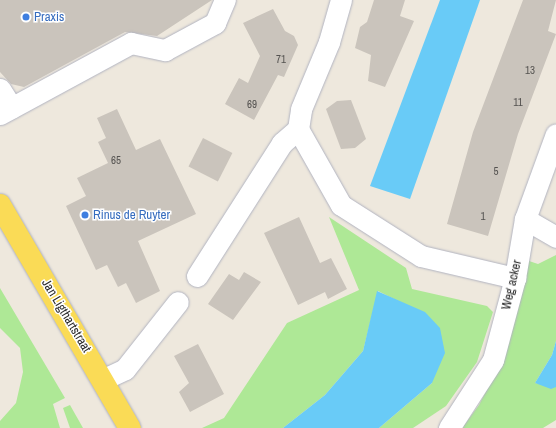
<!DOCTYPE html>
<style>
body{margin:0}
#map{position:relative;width:556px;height:428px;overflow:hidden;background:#eee8dd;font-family:"Archivo Narrow",sans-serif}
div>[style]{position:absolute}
.green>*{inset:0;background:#aee896}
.water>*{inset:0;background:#69cbf7}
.building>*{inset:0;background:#cac4bc;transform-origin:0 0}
.roads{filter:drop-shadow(0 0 1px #b1b3c0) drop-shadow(0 0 1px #b1b3c0)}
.minor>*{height:21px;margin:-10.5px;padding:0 10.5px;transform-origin:10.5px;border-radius:10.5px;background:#fff}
.major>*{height:22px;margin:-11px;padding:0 11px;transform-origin:11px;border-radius:11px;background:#fadb56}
.dots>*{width:11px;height:11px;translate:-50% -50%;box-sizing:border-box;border:2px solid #fff;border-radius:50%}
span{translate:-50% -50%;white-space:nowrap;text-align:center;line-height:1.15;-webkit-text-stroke:3px #fff;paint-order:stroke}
.number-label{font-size:11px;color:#545250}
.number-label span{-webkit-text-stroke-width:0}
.shop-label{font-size:13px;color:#366cbe}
.left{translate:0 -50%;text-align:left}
.street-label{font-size:13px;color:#2c2c2c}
</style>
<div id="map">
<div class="green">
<i style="clip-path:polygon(329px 217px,406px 268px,412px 289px,487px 306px,493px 312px,477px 362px,446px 406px,413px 428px,379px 428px,432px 383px,394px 299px,378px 291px,363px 351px,325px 395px,283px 428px,202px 428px,224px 418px,287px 323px,359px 290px)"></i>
<i style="clip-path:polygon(556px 255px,556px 341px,552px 355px,535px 383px,556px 387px,556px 420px,543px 428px,462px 428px,479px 405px,507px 349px,529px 261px,538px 264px)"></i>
<i style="clip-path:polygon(0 288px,65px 398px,53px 404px,60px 428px,0 428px,0 421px,16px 403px,23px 372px,20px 348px,0 328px)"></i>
<i style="clip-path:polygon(70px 405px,83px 428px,70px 428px,63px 408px)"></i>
</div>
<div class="water">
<i style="clip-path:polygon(440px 0,480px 0,410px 199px,370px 186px)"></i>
<i style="clip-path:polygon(377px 291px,425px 312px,440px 328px,445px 353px,432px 383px,379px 428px,283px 428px,325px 395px,363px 351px)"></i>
<i style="clip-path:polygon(556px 341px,556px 387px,551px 389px,535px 383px,552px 355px)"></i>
</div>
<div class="building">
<i style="clip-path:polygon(0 0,212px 0,157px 36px,125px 32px,24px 87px,11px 84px,0 72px)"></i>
<i style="clip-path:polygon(374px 0,405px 0,400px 16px,414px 21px,385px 87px,368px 81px,371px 55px,355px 48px,360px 27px,367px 22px)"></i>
<i style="clip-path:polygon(523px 0,556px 0,548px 31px,556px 34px,518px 134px,488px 236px,447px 224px,473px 132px)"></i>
<i style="clip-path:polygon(273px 9px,285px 31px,294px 36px,298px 45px,284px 77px,278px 75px,254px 120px,225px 104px,239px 78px,248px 83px,260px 56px,243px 23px)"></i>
<i style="clip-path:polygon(351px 100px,366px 139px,355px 148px,341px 149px,326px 109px,337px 101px)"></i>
<i style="clip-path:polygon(117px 109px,136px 150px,160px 139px,196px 214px,138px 241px,160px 291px,136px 303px,126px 283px,118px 287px,107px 265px,96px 270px,66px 206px,86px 196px,77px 178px,108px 163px,98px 142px,106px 138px,97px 118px)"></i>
<i style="left:203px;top:138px;width:33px;height:32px;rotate:27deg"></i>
<i style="clip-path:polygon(299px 217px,320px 263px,331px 258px,347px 289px,328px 299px,325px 292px,298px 305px,264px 233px)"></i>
<i style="clip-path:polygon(244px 272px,261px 282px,233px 320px,208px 304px,229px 274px,239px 280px)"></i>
<i style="clip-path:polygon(198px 344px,224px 394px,190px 412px,179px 392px,189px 383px,174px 356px)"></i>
</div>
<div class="roads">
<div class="minor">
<i style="left:0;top:89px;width:22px;rotate:58deg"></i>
<i style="left:0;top:114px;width:149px;rotate:-28.5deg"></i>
<i style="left:131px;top:43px;width:35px;rotate:12deg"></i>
<i style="left:165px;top:50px;width:57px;rotate:-28.4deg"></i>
<i style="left:215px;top:23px;width:25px;rotate:-67deg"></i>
<i style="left:298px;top:129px;width:87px;rotate:60.5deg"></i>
<i style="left:341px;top:205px;width:95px;rotate:32.5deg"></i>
<i style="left:421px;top:256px;width:97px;rotate:13.2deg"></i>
<i style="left:525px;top:219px;width:36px;rotate:30deg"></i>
<i style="left:197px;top:276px;width:158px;rotate:-57.4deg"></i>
<i style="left:282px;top:143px;width:21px;rotate:-41deg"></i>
<i style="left:298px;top:129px;width:20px;rotate:-81deg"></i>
<i style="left:301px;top:109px;width:73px;rotate:-67.3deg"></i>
<i style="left:329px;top:42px;width:44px;rotate:-74.1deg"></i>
<i style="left:104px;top:379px;width:23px;rotate:-25deg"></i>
<i style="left:125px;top:369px;width:85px;rotate:-51.7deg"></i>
<i style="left:449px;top:428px;width:81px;rotate:-57.1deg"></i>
<i style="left:493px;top:360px;width:85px;rotate:-75deg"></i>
<i style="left:515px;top:278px;width:60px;rotate:-80.4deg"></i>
<i style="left:525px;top:219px;width:90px;rotate:-70deg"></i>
</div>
<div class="major">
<i style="left:0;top:205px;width:258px;rotate:59.8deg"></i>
</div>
</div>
<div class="dots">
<i style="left:26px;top:17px;background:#3f7fe0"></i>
<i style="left:85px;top:215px;background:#3f7fe0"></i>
</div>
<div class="number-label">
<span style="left:281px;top:59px">71</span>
<span style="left:530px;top:70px">13</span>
<span style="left:518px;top:102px">11</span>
<span style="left:252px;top:104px">69</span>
<span style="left:116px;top:160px">65</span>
<span style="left:496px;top:171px">5</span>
<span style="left:483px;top:216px">1</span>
</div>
<div class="shop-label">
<span class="left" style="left:34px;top:17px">Praxis</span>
<span class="left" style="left:93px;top:215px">Rinus de Ruyter</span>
</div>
<div class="street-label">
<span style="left:512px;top:285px;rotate:-77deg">Weg acker</span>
<span style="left:66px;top:316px;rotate:59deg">Jan Ligthartstraat</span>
</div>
</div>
